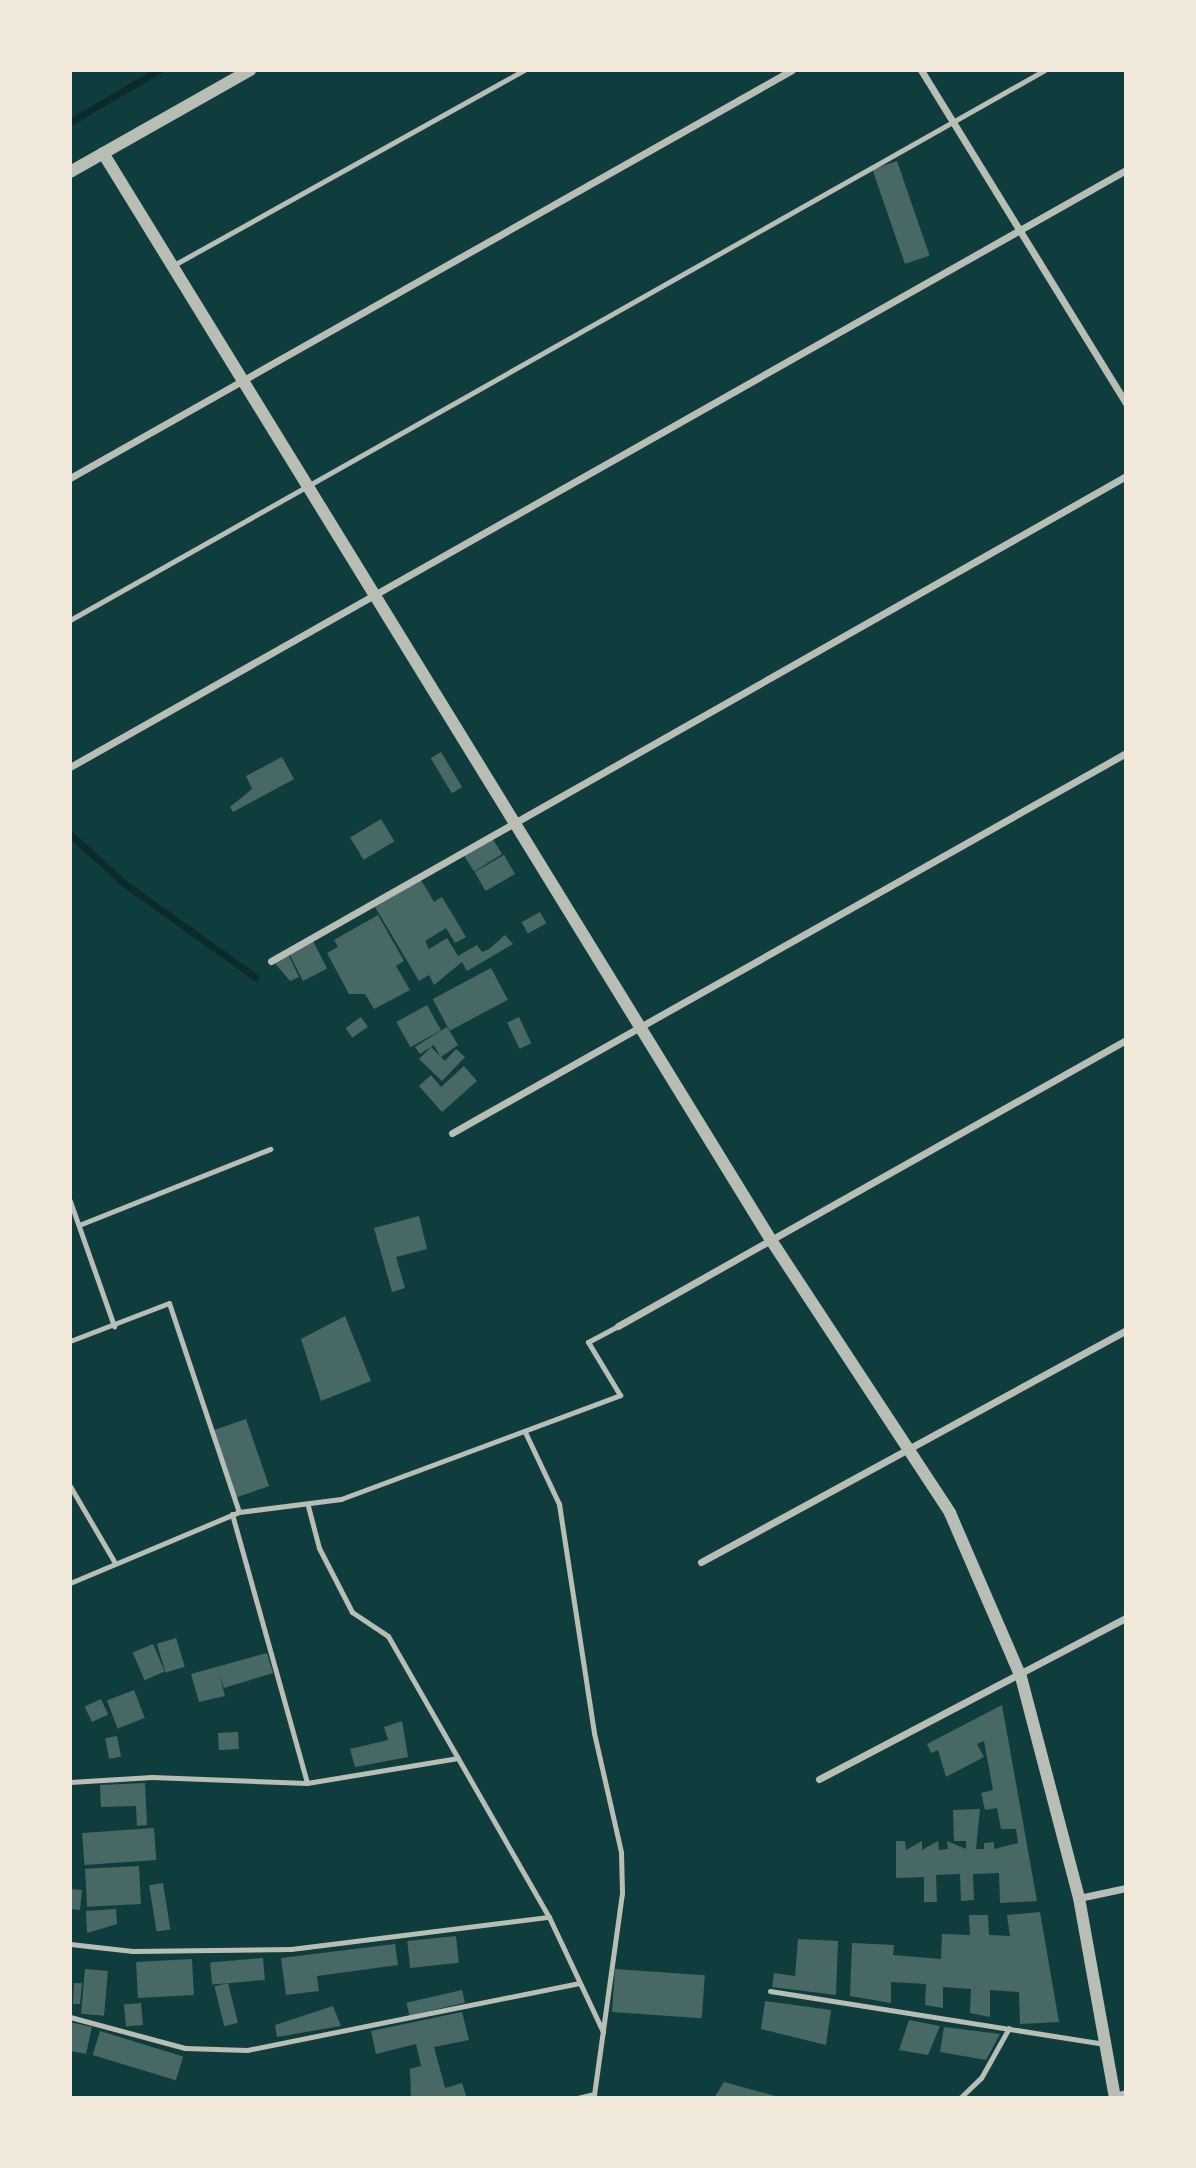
<!DOCTYPE html>
<style>
body{margin:0}
#map{position:relative;width:1196px;height:2168px;overflow:hidden;background:#0f3d3e;font-family:"Golos Text",sans-serif}
div>[style]{position:absolute}
.stream>*{height:7px;margin:-3.5px;padding:0 3.5px;transform-origin:3.5px;border-radius:3.5px;background:#0a2a2b}
.building>*{inset:0;background:#486865;transform-origin:0 0}
.service>*{height:5px;margin:-2.5px;padding:0 2.5px;transform-origin:2.5px;border-radius:2.5px;background:#b8beb3}
.minor>*{height:7px;margin:-3.5px;padding:0 3.5px;transform-origin:3.5px;border-radius:3.5px;background:#b8beb3}
.tertiary>*{height:12px;margin:-6px;padding:0 6px;transform-origin:6px;border-radius:6px;background:#b8beb3}
span{translate:-50% -50%;white-space:nowrap;text-align:center;line-height:1.15;-webkit-text-stroke:5px #f1e9da;paint-order:stroke}
.frame{position:absolute;inset:0;border:72px solid #f1e9da;pointer-events:none}
</style>
<div id="map">
<div class="stream">
<i style="left:70px;top:122px;width:103px;rotate:-30.3deg"></i>
<i style="left:70px;top:834px;width:74px;rotate:42.3deg"></i>
<i style="left:125px;top:884px;width:160px;rotate:35.6deg"></i>
</div>
<div class="building">
<i style="left:897px;top:161px;width:100px;height:26px;rotate:71deg"></i>
<i style="left:441px;top:752px;width:41px;height:12px;rotate:59deg"></i>
<i style="clip-path:polygon(282px 757px,294px 779px,233px 812px,230px 807px,252px 789px,246px 776px)"></i>
<i style="left:381px;top:819px;width:26px;height:36px;rotate:59deg"></i>
<i style="left:492px;top:838px;width:19px;height:33px;rotate:58deg"></i>
<i style="left:504px;top:855px;width:22px;height:34px;rotate:60deg"></i>
<i style="clip-path:polygon(421px 880px,434px 902px,442px 897px,466px 937px,455px 943px,446px 928px,425px 941px,429px 949px,447px 938px,458px 956px,477px 945px,482px 952px,489px 949px,505px 935px,513px 944px,467px 971px,462px 962px,434px 985px,429px 975px,419px 981px,375px 907px)"></i>
<i style="left:540px;top:912px;width:13px;height:21px;rotate:61deg"></i>
<i style="clip-path:polygon(378px 915px,404px 961px,396px 966px,410px 990px,374px 1009px,365px 994px,349px 994px,327px 953px,338px 947px,334px 940px)"></i>
<i style="left:313px;top:941px;width:31px;height:27px;rotate:63deg"></i>
<i style="clip-path:polygon(288px 954px,299px 977px,290px 981px,273px 961px)"></i>
<i style="left:491px;top:968px;width:36px;height:66px;rotate:62deg"></i>
<i style="left:427px;top:1005px;width:29px;height:35px;rotate:61deg"></i>
<i style="left:361px;top:1017px;width:12px;height:19px;rotate:55deg"></i>
<i style="left:519px;top:1017px;width:29px;height:13px;rotate:65deg"></i>
<i style="clip-path:polygon(447px 1027px,458px 1045px,441px 1057px,445px 1061px,456px 1049px,465px 1057px,442px 1081px,419px 1059px,431px 1047px,440px 1056px,434px 1045px,420px 1054px,415px 1047px)"></i>
<i style="clip-path:polygon(464px 1066px,477px 1081px,442px 1112px,419px 1086px,431px 1075px,441px 1087px)"></i>
<i style="clip-path:polygon(419px 1216px,427px 1249px,396px 1257px,405px 1288px,392px 1292px,374px 1228px)"></i>
<i style="clip-path:polygon(345px 1316px,371px 1381px,321px 1401px,301px 1339px)"></i>
<i style="left:246px;top:1419px;width:71px;height:35px;rotate:71deg"></i>
<i style="left:176px;top:1638px;width:30px;height:20px;rotate:73deg"></i>
<i style="left:153px;top:1644px;width:30px;height:22px;rotate:67deg"></i>
<i style="clip-path:polygon(267px 1653px,273px 1673px,224px 1688px,219px 1673px,225px 1696px,199px 1702px,191px 1674px)"></i>
<i style="left:134px;top:1690px;width:30px;height:29px;rotate:69deg"></i>
<i style="left:101px;top:1699px;width:17px;height:18px;rotate:65deg"></i>
<i style="clip-path:polygon(1002px 1705px,1037px 1901px,1000px 1903px,999px 1873px,973px 1874px,974px 1900px,961px 1901px,960px 1874px,936px 1875px,937px 1902px,924px 1902px,924px 1877px,896px 1878px,896px 1841px,905px 1841px,906px 1850px,922px 1841px,922px 1850px,938px 1841px,939px 1850px,948px 1849px,947px 1841px,966px 1849px,966px 1841px,954px 1841px,953px 1810px,980px 1809px,976px 1849px,984px 1849px,984px 1843px,994px 1842px,994px 1849px,1018px 1843px,1016px 1829px,1001px 1829px,997px 1808px,985px 1810px,981px 1793px,993px 1790px,984px 1741px,977px 1744px,984px 1757px,946px 1777px,938px 1750px,931px 1753px,927px 1744px)"></i>
<i style="clip-path:polygon(402px 1721px,408px 1757px,355px 1767px,350px 1749px,388px 1740px,384px 1727px)"></i>
<i style="left:238px;top:1732px;width:17px;height:20px;rotate:87deg"></i>
<i style="left:117px;top:1736px;width:21px;height:12px;rotate:79deg"></i>
<i style="clip-path:polygon(145px 1783px,147px 1825px,137px 1826px,136px 1806px,101px 1807px,100px 1785px)"></i>
<i style="left:154px;top:1828px;width:32px;height:72px;rotate:86deg"></i>
<i style="left:139px;top:1866px;width:38px;height:54px;rotate:87deg"></i>
<i style="left:163px;top:1883px;width:47px;height:14px;rotate:81deg"></i>
<i style="clip-path:polygon(70px 1889px,82px 1890px,80px 1910px,70px 1909px)"></i>
<i style="clip-path:polygon(116px 1909px,117px 1924px,87px 1933px,86px 1911px)"></i>
<i style="clip-path:polygon(1040px 1912px,1059px 2022px,1020px 2024px,1019px 1992px,990px 1990px,990px 2017px,970px 2013px,971px 1989px,943px 1987px,943px 2008px,925px 2005px,926px 1984px,891px 1982px,891px 2003px,850px 1996px,852px 1943px,894px 1945px,893px 1955px,941px 1959px,942px 1934px,970px 1935px,969px 1915px,988px 1915px,989px 1935px,1010px 1936px,1007px 1915px)"></i>
<i style="left:456px;top:1936px;width:27px;height:49px;rotate:84deg"></i>
<i style="clip-path:polygon(798px 1939px,838px 1941px,836px 1995px,772px 1987px,774px 1973px,795px 1976px)"></i>
<i style="clip-path:polygon(395px 1944px,398px 1965px,317px 1976px,319px 1991px,286px 1995px,281px 1958px)"></i>
<i style="left:263px;top:1958px;width:22px;height:53px;rotate:85deg"></i>
<i style="left:192px;top:1959px;width:36px;height:56px;rotate:87deg"></i>
<i style="left:85px;top:1969px;width:23px;height:45px;rotate:5deg"></i>
<i style="left:615px;top:1969px;width:90px;height:43px;rotate:4deg"></i>
<i style="clip-path:polygon(74px 1983px,82px 1983px,80px 2004px,73px 2004px)"></i>
<i style="left:228px;top:1983px;width:41px;height:14px;rotate:76deg"></i>
<i style="left:462px;top:1990px;width:13px;height:57px;rotate:77deg"></i>
<i style="clip-path:polygon(765px 2001px,831px 2010px,826px 2045px,761px 2029px)"></i>
<i style="left:141px;top:2003px;width:22px;height:17px;rotate:85deg"></i>
<i style="clip-path:polygon(333px 2006px,341px 2026px,277px 2037px,275px 2025px)"></i>
<i style="clip-path:polygon(462px 2012px,469px 2040px,434px 2047px,445px 2088px,462px 2083px,467px 2098px,411px 2098px,410px 2069px,421px 2066px,416px 2044px,376px 2054px,371px 2031px)"></i>
<i style="clip-path:polygon(909px 2020px,940px 2026px,928px 2055px,899px 2050px)"></i>
<i style="clip-path:polygon(70px 2022px,92px 2027px,86px 2054px,70px 2051px)"></i>
<i style="clip-path:polygon(944px 2027px,1000px 2034px,986px 2060px,940px 2052px)"></i>
<i style="left:100px;top:2031px;width:87px;height:25px;rotate:17deg"></i>
<i style="clip-path:polygon(724px 2082px,779px 2097px,779px 2098px,714px 2098px)"></i>
</div>
<div class="service">
<i style="left:172px;top:266px;width:403px;rotate:-29.1deg"></i>
<i style="left:70px;top:620px;width:1119px;rotate:-29.43deg"></i>
<i style="left:70px;top:1201px;width:133px;rotate:70.6deg"></i>
<i style="left:79px;top:1225px;width:206px;rotate:-21.7deg"></i>
<i style="left:70px;top:1341px;width:106px;rotate:-21deg"></i>
<i style="left:169px;top:1303px;width:220px;rotate:71.5deg"></i>
<i style="left:525px;top:1432px;width:80px;rotate:64.7deg"></i>
<i style="left:559px;top:1504px;width:232px;rotate:81.3deg"></i>
<i style="left:594px;top:1733px;width:122px;rotate:77.2deg"></i>
<i style="left:621px;top:1852px;width:41px;rotate:88.6deg"></i>
<i style="left:622px;top:1893px;width:203px;rotate:97.9deg"></i>
<i style="left:594px;top:2094px;width:17px;rotate:167deg"></i>
<i style="left:70px;top:1486px;width:89px;rotate:59.7deg"></i>
<i style="left:308px;top:1506px;width:43px;rotate:75.3deg"></i>
<i style="left:319px;top:1548px;width:72px;rotate:62.7deg"></i>
<i style="left:352px;top:1612px;width:43px;rotate:33.7deg"></i>
<i style="left:388px;top:1636px;width:324px;rotate:60.2deg"></i>
<i style="left:549px;top:1917px;width:127px;rotate:64.8deg"></i>
<i style="left:232px;top:1514px;width:279px;rotate:74.4deg"></i>
<i style="left:70px;top:1583px;width:183px;rotate:-22.8deg"></i>
<i style="left:239px;top:1512px;width:103px;rotate:-7.3deg"></i>
<i style="left:341px;top:1499px;width:298px;rotate:-20.4deg"></i>
<i style="left:620px;top:1395px;width:62px;rotate:-121.1deg"></i>
<i style="left:588px;top:1342px;width:34px;rotate:-28deg"></i>
<i style="left:70px;top:1782px;width:82px;rotate:-3.5deg"></i>
<i style="left:152px;top:1777px;width:155px;rotate:2.2deg"></i>
<i style="left:307px;top:1783px;width:153px;rotate:-9.4deg"></i>
<i style="left:70px;top:1944px;width:63px;rotate:6.3deg"></i>
<i style="left:133px;top:1951px;width:158px;rotate:-0.7deg"></i>
<i style="left:291px;top:1949px;width:260px;rotate:-7.1deg"></i>
<i style="left:770px;top:1991px;width:339px;rotate:9deg"></i>
<i style="left:70px;top:2017px;width:119px;rotate:15.1deg"></i>
<i style="left:185px;top:2048px;width:62px;rotate:1.8deg"></i>
<i style="left:247px;top:2050px;width:339px;rotate:-11.4deg"></i>
<i style="left:960px;top:2098px;width:29px;rotate:-44deg"></i>
<i style="left:981px;top:2078px;width:57px;rotate:-60.8deg"></i>
</div>
<div class="minor">
<i style="left:921px;top:70px;width:391px;rotate:58.4deg"></i>
<i style="left:70px;top:478px;width:829px;rotate:-29.47deg"></i>
<i style="left:70px;top:767px;width:1213px;rotate:-29.48deg"></i>
<i style="left:271px;top:961px;width:983px;rotate:-29.56deg"></i>
<i style="left:452px;top:1133px;width:774px;rotate:-29.41deg"></i>
<i style="left:618px;top:1326px;width:583px;rotate:-29.38deg"></i>
<i style="left:701px;top:1562px;width:484px;rotate:-28.6deg"></i>
<i style="left:819px;top:1779px;width:347px;rotate:-27.7deg"></i>
<i style="left:1079px;top:1898px;width:48px;rotate:-12deg"></i>
<i style="left:1115px;top:2096px;width:11px;rotate:-15deg"></i>
</div>
<div class="tertiary">
<i style="left:103px;top:153px;width:1276px;rotate:58.43deg"></i>
<i style="left:771px;top:1240px;width:326px;rotate:56.7deg"></i>
<i style="left:950px;top:1513px;width:179px;rotate:66.6deg"></i>
<i style="left:1021px;top:1677px;width:228px;rotate:75.3deg"></i>
<i style="left:1079px;top:1898px;width:203px;rotate:79.8deg"></i>
<i style="left:70px;top:172px;width:207px;rotate:-29.5deg"></i>
</div>
<div class="frame"></div>
</div>
